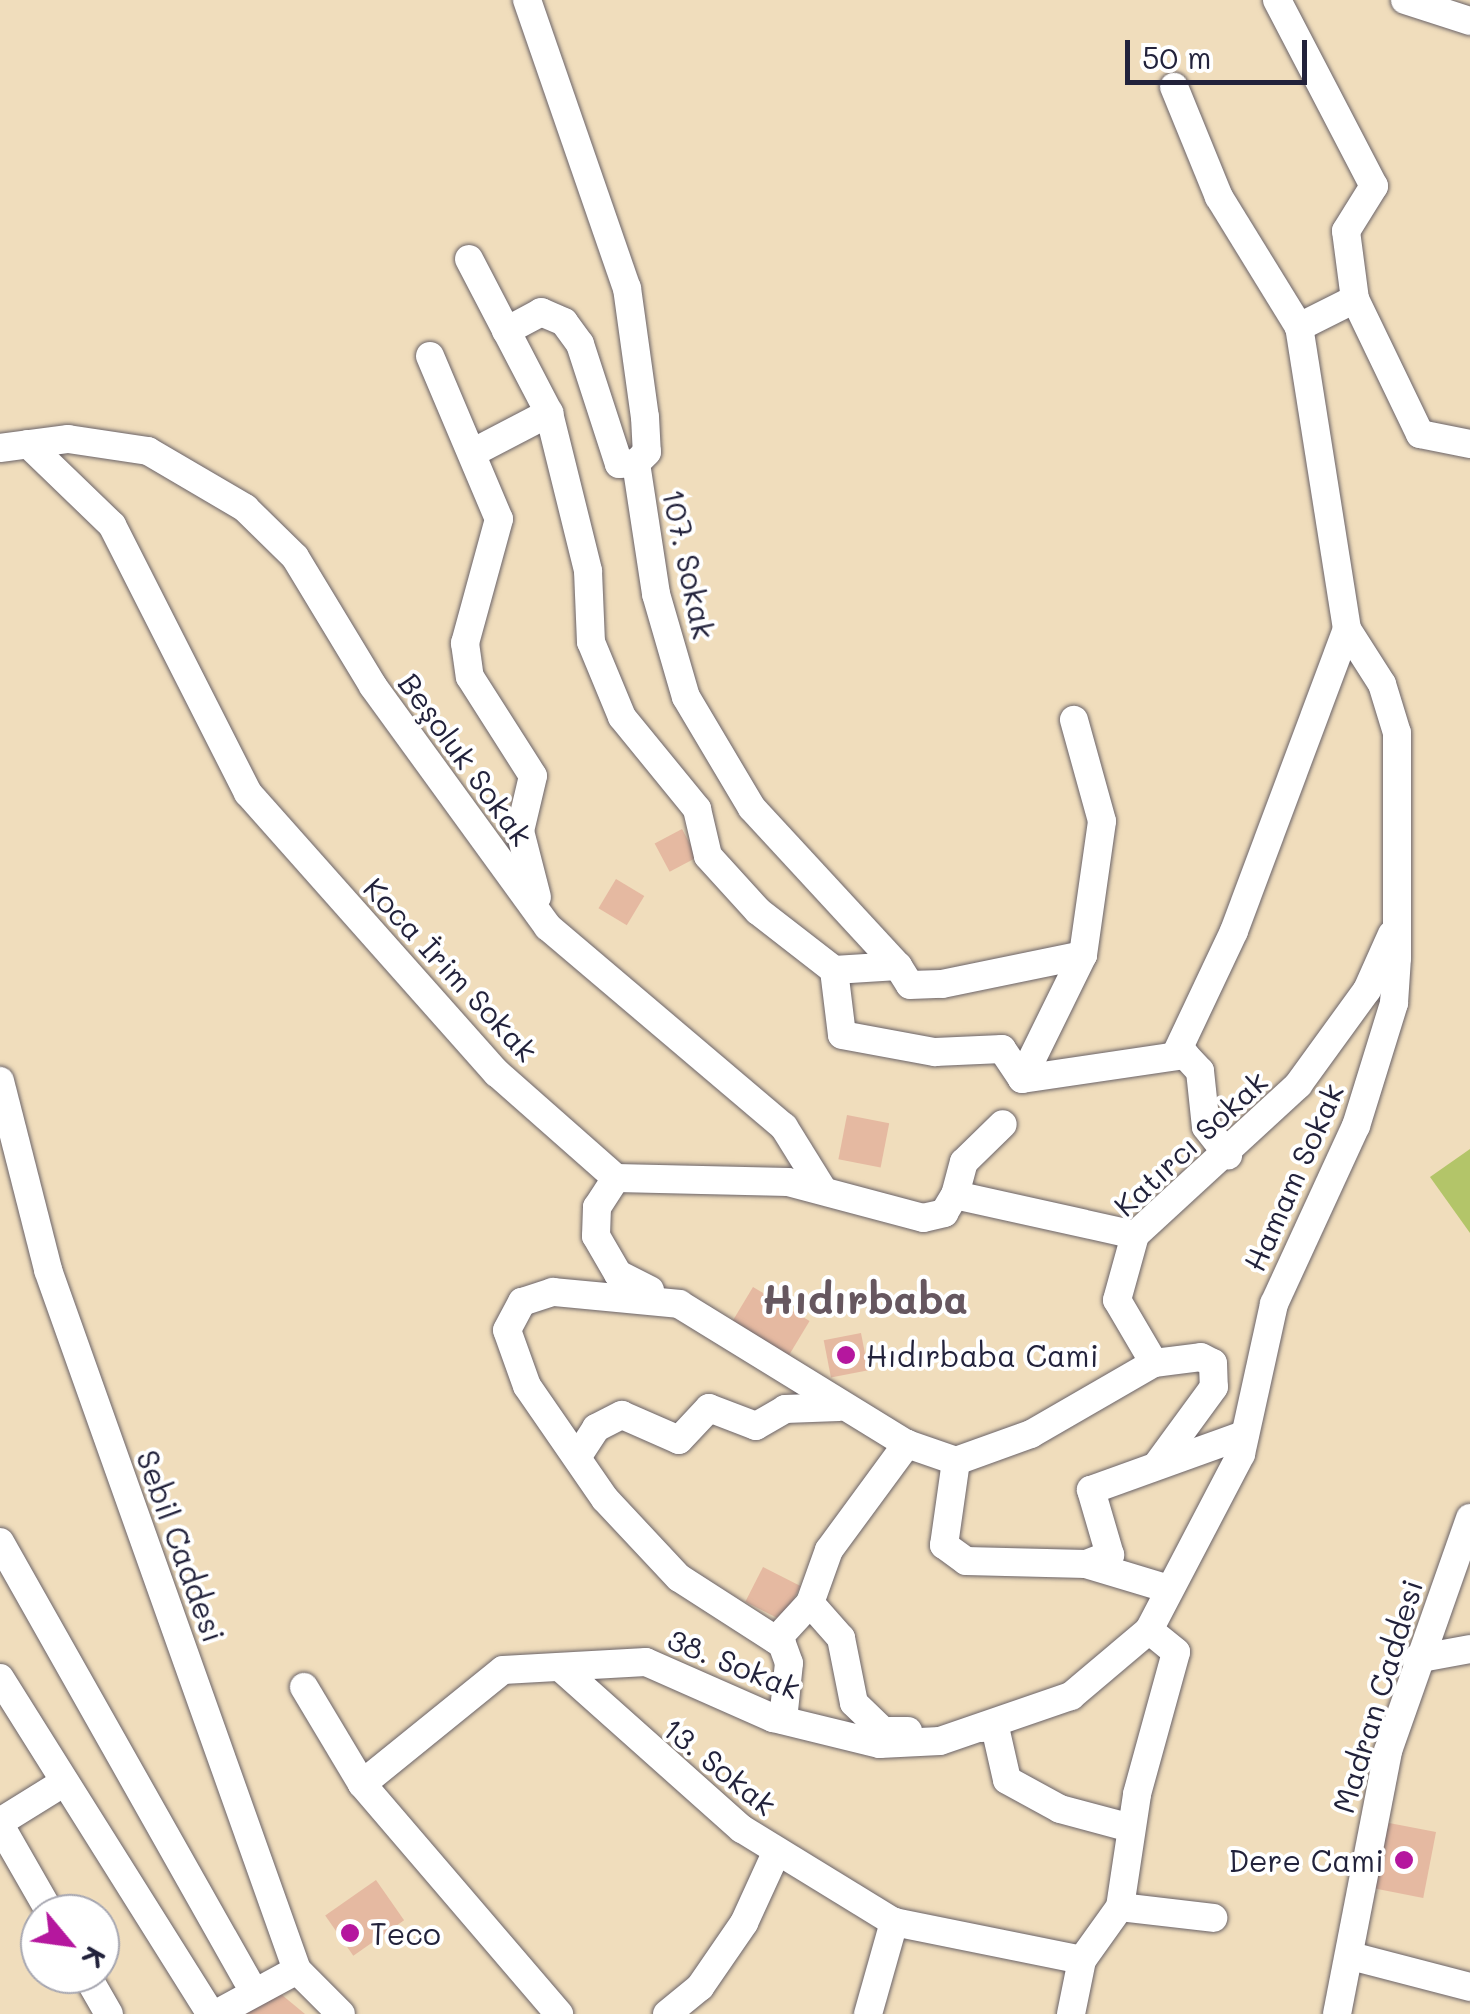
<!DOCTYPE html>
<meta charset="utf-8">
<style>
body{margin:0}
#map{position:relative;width:1470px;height:2014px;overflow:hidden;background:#f0ddbc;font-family:Mali,sans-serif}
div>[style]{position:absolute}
.green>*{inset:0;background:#b3c569}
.building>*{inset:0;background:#e5b9a1;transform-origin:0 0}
.roads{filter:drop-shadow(0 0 2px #6a6368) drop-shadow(0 0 2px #6a6368)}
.minor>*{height:28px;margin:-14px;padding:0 14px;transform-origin:14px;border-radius:14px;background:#fff}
.dots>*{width:28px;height:28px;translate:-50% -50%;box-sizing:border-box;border:5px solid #fff;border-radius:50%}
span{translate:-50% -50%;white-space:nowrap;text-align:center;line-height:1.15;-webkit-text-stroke:8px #fff;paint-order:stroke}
.street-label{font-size:30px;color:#22223b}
.poi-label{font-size:30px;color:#22223b}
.left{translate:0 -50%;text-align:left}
.right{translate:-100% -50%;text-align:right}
.district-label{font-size:40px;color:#66575f;font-weight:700}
.north{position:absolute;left:20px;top:1894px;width:100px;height:100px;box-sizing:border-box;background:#fff;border:2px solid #a7a7b1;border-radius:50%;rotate:119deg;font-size:28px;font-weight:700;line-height:40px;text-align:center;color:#22223b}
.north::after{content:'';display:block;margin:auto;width:35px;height:45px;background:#b5179e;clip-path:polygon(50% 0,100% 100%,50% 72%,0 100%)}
.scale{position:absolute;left:1125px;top:40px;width:182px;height:45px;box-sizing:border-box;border:5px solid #22223b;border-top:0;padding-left:12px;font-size:30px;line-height:35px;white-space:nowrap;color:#22223b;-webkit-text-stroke:8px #fff;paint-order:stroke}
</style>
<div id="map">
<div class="green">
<i style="clip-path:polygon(1470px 1149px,1470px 1233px,1430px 1177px)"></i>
</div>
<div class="building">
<i style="left:682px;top:829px;width:32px;height:31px;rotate:62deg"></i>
<i style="left:616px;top:879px;width:33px;height:34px;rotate:31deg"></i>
<i style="left:847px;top:1115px;width:43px;height:45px;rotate:11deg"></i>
<i style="left:753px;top:1287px;width:66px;height:40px;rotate:31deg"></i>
<i style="left:861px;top:1333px;width:38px;height:38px;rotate:79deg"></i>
<i style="left:763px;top:1567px;width:42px;height:39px;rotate:27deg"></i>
<i style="left:1384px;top:1822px;width:53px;height:67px;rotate:11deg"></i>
<i style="left:376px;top:1880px;width:49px;height:62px;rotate:55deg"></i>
<i style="clip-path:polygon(276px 1990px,305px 2014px,239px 2014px)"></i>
</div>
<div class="roads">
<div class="minor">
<i style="left:527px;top:0;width:305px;rotate:70.9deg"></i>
<i style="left:627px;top:288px;width:130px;rotate:82.1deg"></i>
<i style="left:645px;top:417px;width:35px;rotate:87deg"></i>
<i style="left:647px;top:452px;width:16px;rotate:135deg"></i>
<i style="left:636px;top:463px;width:133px;rotate:81.3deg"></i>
<i style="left:656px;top:594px;width:107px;rotate:73.8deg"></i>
<i style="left:686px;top:697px;width:129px;rotate:59.3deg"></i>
<i style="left:752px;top:808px;width:215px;rotate:47.3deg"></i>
<i style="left:1277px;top:0;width:210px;rotate:62.5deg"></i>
<i style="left:1374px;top:186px;width:53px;rotate:121.9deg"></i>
<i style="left:1346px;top:231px;width:69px;rotate:82.5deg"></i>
<i style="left:1355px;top:299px;width:63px;rotate:153.4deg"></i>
<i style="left:1405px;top:0;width:68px;rotate:17.9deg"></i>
<i style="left:469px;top:259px;width:174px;rotate:62.5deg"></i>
<i style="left:549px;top:413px;width:163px;rotate:76.1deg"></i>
<i style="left:588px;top:571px;width:71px;rotate:87.6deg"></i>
<i style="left:591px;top:642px;width:81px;rotate:67.5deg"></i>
<i style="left:622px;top:717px;width:119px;rotate:50.8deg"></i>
<i style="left:697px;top:809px;width:48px;rotate:76.8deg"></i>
<i style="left:708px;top:856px;width:74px;rotate:47.7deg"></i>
<i style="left:758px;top:911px;width:96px;rotate:37.8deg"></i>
<i style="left:834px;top:970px;width:65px;rotate:83deg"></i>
<i style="left:842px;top:1035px;width:95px;rotate:10.4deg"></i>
<i style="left:935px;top:1052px;width:67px;rotate:-2.6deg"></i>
<i style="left:1002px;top:1049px;width:36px;rotate:56deg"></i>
<i style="left:1022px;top:1079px;width:165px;rotate:-8.4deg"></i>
<i style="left:1185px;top:1055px;width:22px;rotate:47deg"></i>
<i style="left:1200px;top:1071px;width:56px;rotate:83.9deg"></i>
<i style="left:1206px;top:1127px;width:36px;rotate:52deg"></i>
<i style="left:1355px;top:299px;width:150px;rotate:64.3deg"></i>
<i style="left:1420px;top:434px;width:51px;rotate:11.3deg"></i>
<i style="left:506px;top:331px;width:40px;rotate:-28deg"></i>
<i style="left:541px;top:312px;width:25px;rotate:23deg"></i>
<i style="left:564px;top:322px;width:27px;rotate:54deg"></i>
<i style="left:580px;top:344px;width:126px;rotate:72deg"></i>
<i style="left:619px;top:464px;width:17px;rotate:-3deg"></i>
<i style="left:430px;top:356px;width:177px;rotate:67.1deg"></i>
<i style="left:499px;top:519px;width:129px;rotate:105.3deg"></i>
<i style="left:465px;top:643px;width:34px;rotate:82deg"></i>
<i style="left:470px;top:677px;width:117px;rotate:57.5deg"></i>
<i style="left:533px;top:776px;width:57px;rotate:103.3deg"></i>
<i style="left:520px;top:831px;width:68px;rotate:75.6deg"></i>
<i style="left:28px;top:444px;width:117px;rotate:44deg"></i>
<i style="left:112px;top:525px;width:301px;rotate:63.1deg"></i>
<i style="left:248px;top:793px;width:375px;rotate:48.4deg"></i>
<i style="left:497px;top:1073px;width:159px;rotate:41.4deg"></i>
<i style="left:616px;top:1178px;width:172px;rotate:1.3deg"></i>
<i style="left:788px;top:1182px;width:140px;rotate:14.9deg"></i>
<i style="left:923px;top:1218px;width:22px;rotate:-13deg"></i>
<i style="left:944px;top:1213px;width:21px;rotate:-59deg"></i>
<i style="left:955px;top:1195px;width:184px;rotate:12.5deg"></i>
<i style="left:0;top:448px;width:69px;rotate:-7.5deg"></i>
<i style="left:68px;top:439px;width:81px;rotate:8.5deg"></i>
<i style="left:148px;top:451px;width:113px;rotate:30.4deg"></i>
<i style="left:245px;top:508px;width:70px;rotate:44.4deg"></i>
<i style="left:295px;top:557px;width:151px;rotate:58.8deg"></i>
<i style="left:373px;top:686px;width:298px;rotate:54deg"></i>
<i style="left:548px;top:927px;width:309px;rotate:40.3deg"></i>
<i style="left:784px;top:1127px;width:74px;rotate:58.2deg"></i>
<i style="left:474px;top:452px;width:85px;rotate:-27.5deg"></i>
<i style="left:834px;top:970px;width:64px;rotate:-3.6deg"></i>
<i style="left:898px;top:966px;width:22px;rotate:58deg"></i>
<i style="left:910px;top:985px;width:32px;rotate:-2deg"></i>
<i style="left:942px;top:984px;width:144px;rotate:-11.6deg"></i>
<i style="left:1175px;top:1056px;width:138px;rotate:-64.7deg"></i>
<i style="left:1234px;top:931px;width:322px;rotate:-69.5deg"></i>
<i style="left:1022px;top:1079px;width:138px;rotate:-63.8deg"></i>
<i style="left:1083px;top:955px;width:135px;rotate:-81.9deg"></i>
<i style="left:1102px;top:821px;width:105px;rotate:-105.5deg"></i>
<i style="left:0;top:1081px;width:195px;rotate:75.7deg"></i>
<i style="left:48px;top:1270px;width:743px;rotate:70.42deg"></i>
<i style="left:297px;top:1970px;width:62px;rotate:45deg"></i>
<i style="left:616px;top:1178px;width:35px;rotate:123deg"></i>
<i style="left:597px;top:1207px;width:29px;rotate:92deg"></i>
<i style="left:596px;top:1236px;width:44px;rotate:59.9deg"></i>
<i style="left:618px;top:1274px;width:36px;rotate:27deg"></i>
<i style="left:955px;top:1195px;width:34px;rotate:-75deg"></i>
<i style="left:964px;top:1162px;width:54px;rotate:-44.3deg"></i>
<i style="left:1154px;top:1363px;width:73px;rotate:-120.4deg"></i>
<i style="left:1117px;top:1300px;width:67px;rotate:-74.5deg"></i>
<i style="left:1135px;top:1235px;width:222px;rotate:-42.6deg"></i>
<i style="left:1298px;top:1085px;width:117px;rotate:-54deg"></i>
<i style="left:1367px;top:990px;width:61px;rotate:-65.9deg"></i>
<i style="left:580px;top:1453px;width:30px;rotate:-57deg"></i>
<i style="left:596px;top:1428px;width:29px;rotate:-27deg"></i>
<i style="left:622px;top:1415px;width:62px;rotate:23.7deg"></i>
<i style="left:679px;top:1440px;width:44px;rotate:-46.8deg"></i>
<i style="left:709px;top:1408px;width:50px;rotate:21deg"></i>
<i style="left:756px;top:1426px;width:34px;rotate:-30deg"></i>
<i style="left:785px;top:1409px;width:54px;rotate:-2.1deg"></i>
<i style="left:956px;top:1461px;width:85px;rotate:98.1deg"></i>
<i style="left:944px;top:1545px;width:27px;rotate:36deg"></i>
<i style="left:966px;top:1561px;width:120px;rotate:1.4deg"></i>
<i style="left:1086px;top:1564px;width:87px;rotate:16.8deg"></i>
<i style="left:0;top:1542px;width:517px;rotate:60.56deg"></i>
<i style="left:1086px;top:1564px;width:26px;rotate:-21deg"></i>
<i style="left:1110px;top:1555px;width:68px;rotate:-106.3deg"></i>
<i style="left:1091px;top:1490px;width:163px;rotate:-19.8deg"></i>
<i style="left:810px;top:1603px;width:47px;rotate:48.5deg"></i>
<i style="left:841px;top:1638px;width:66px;rotate:78.7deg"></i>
<i style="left:854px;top:1703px;width:40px;rotate:44deg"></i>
<i style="left:883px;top:1731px;width:25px"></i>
<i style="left:776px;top:1640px;width:50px;rotate:-47.4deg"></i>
<i style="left:810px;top:1603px;width:56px;rotate:-70.3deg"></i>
<i style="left:829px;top:1550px;width:132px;rotate:-53.7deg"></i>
<i style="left:1416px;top:1659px;width:55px;rotate:-10.5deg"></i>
<i style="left:561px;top:1668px;width:242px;rotate:41.7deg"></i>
<i style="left:742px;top:1829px;width:178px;rotate:31.5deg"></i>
<i style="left:894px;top:1922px;width:192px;rotate:11.4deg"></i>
<i style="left:0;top:1678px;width:397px;rotate:57.9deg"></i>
<i style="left:304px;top:1687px;width:113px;rotate:59.1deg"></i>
<i style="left:362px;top:1784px;width:303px;rotate:49.4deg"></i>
<i style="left:783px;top:1720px;width:57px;rotate:-84deg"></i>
<i style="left:789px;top:1663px;width:20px;rotate:-110deg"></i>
<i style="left:782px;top:1644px;width:122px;rotate:-147.3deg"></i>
<i style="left:679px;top:1578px;width:108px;rotate:-133.1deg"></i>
<i style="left:605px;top:1499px;width:137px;rotate:-124.6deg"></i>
<i style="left:527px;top:1386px;width:59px;rotate:-109.7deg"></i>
<i style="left:507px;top:1330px;width:32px;rotate:-62deg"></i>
<i style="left:522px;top:1302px;width:33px;rotate:-18deg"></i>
<i style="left:553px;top:1292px;width:127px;rotate:5.4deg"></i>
<i style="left:679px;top:1304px;width:268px;rotate:31.6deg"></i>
<i style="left:907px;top:1444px;width:52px;rotate:19.1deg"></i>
<i style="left:956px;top:1461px;width:80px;rotate:-19.8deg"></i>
<i style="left:1031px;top:1434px;width:142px;rotate:-30deg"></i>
<i style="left:1154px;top:1363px;width:47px;rotate:-7.3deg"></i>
<i style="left:1201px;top:1357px;width:13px;rotate:27deg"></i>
<i style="left:1213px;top:1363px;width:24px;rotate:88deg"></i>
<i style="left:1214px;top:1387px;width:97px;rotate:126.2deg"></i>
<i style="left:981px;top:1728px;width:14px;rotate:-4deg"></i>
<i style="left:995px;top:1727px;width:54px;rotate:77.2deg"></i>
<i style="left:1007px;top:1780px;width:60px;rotate:28.7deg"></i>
<i style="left:1060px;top:1809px;width:73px;rotate:15deg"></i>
<i style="left:362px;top:1784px;width:181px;rotate:-39deg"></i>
<i style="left:503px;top:1670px;width:143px;rotate:-3.2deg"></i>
<i style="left:646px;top:1662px;width:139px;rotate:23.8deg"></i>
<i style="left:773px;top:1718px;width:110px;rotate:13.7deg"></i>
<i style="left:880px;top:1744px;width:60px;rotate:-2.9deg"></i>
<i style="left:940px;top:1741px;width:139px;rotate:-19deg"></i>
<i style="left:1071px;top:1696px;width:102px;rotate:-40.2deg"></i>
<i style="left:0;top:1822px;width:74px;rotate:-31.8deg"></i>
<i style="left:0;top:1825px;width:103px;rotate:60.2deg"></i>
<i style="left:1120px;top:1907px;width:94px;rotate:6.7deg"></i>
<i style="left:1351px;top:1956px;width:123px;rotate:14.6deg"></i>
<i style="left:86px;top:1974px;width:46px;rotate:60.1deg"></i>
<i style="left:216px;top:2014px;width:92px;rotate:-28.5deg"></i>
<i style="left:667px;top:2014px;width:43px;rotate:-39.3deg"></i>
<i style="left:700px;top:1987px;width:78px;rotate:-55.5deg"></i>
<i style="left:744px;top:1923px;width:79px;rotate:-65.4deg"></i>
<i style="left:868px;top:2014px;width:96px;rotate:-74.2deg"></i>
<i style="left:1071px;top:2014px;width:55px;rotate:-78.5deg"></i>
<i style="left:1082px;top:1960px;width:65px;rotate:-54.4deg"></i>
<i style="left:1120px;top:1907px;width:114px;rotate:-81.4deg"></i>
<i style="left:1137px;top:1794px;width:147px;rotate:-74.6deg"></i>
<i style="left:1176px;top:1652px;width:35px;rotate:-141deg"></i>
<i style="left:1149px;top:1630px;width:199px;rotate:-62.4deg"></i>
<i style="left:1241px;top:1454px;width:154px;rotate:-77.6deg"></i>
<i style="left:1274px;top:1304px;width:196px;rotate:-65.3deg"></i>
<i style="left:1356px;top:1126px;width:129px;rotate:-72.8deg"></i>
<i style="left:1394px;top:1003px;width:45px;rotate:-86.2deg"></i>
<i style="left:1397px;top:958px;width:225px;rotate:-90deg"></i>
<i style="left:1397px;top:733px;width:51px;rotate:-107deg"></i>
<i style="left:1382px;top:684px;width:65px;rotate:-122.5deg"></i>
<i style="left:1347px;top:629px;width:306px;rotate:-99deg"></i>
<i style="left:1299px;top:327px;width:153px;rotate:-121.6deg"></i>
<i style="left:1219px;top:197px;width:119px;rotate:-112.2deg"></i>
<i style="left:1337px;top:2014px;width:268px;rotate:-79deg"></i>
<i style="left:1388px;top:1751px;width:247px;rotate:-70.6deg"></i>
</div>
</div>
<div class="dots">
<i style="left:846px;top:1355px;background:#b5179e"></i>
<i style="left:1404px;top:1860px;background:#b5179e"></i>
<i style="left:350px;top:1933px;background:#b5179e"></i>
</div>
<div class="street-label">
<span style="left:689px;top:564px;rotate:78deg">107. Sokak</span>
<span style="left:466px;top:759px;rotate:54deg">Beşoluk Sokak</span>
<span style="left:451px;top:969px;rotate:47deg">Koca İrim Sokak</span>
<span style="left:1190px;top:1143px;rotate:-43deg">Katırcı Sokak</span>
<span style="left:1293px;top:1177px;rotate:-66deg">Hamam Sokak</span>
<span style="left:181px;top:1546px;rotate:70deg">Sebil Caddesi</span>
<span style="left:734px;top:1663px;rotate:22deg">38. Sokak</span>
<span style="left:1377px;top:1696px;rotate:-73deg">Madran Caddesi</span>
<span style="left:720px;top:1766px;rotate:39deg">13. Sokak</span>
</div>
<div class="poi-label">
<span class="left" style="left:866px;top:1355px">Hıdırbaba Cami</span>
<span class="right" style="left:1384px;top:1860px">Dere Cami</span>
<span class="left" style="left:370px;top:1933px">Teco</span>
</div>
<div class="district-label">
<span style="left:865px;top:1298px">Hıdırbaba</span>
</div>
<div class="north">K</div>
<div class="scale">50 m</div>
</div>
